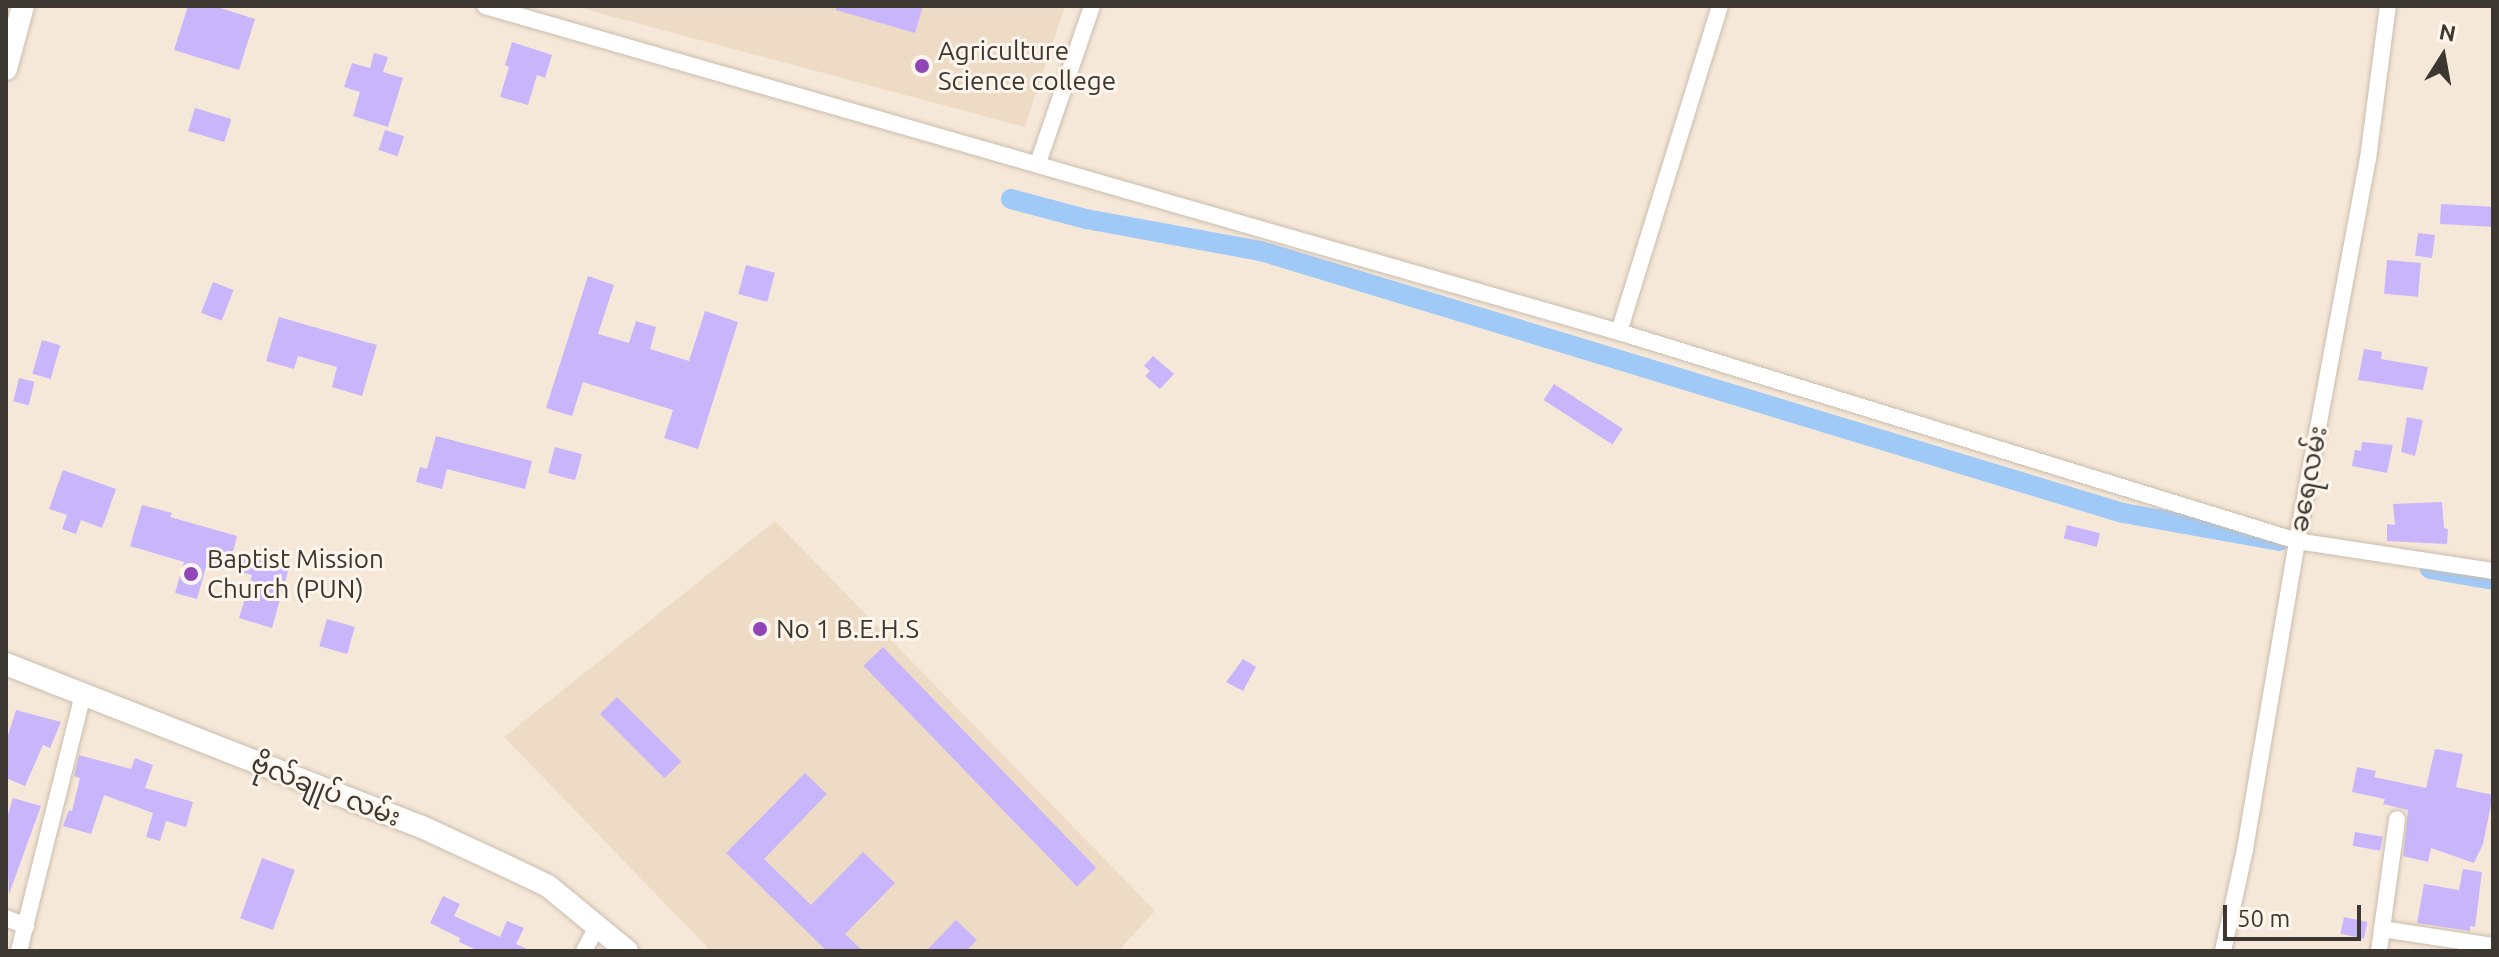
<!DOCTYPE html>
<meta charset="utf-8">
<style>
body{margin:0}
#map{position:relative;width:2499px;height:957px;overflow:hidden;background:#f6e8d8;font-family:Ubuntu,"Noto Sans Myanmar",sans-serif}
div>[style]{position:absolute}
.built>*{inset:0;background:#eedbc5}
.canal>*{height:20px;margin:-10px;padding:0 10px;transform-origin:10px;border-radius:10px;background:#9fc9f7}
.building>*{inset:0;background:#c8b5fb;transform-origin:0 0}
.roads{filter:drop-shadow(0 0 2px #cabdae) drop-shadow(0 0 2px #cabdae)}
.street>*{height:16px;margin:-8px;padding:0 8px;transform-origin:8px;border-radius:8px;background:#fff}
.secondary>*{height:22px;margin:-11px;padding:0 11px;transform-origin:11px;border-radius:11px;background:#fff}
.dots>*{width:22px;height:22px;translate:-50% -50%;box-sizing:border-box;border:4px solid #fef6ec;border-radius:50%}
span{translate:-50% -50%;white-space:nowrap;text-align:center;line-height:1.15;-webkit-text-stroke:6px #fef6ec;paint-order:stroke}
.poi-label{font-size:26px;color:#3d3731}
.left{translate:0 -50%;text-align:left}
.street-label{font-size:26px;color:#3d3731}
.frame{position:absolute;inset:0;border:8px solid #3d3731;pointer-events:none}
.north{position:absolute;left:2403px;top:16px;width:80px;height:80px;-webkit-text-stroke:6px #fef6ec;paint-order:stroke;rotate:11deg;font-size:22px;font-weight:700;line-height:32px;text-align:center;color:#3d3731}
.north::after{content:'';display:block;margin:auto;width:28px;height:36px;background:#3d3731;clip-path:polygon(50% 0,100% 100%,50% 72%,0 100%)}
.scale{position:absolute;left:2223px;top:905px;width:138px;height:36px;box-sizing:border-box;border:4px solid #3d3731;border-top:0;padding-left:10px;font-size:24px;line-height:28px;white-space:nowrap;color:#3d3731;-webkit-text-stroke:6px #fef6ec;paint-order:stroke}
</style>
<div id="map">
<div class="built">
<i style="clip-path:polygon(573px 6px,1065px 6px,1025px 127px)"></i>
<i style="clip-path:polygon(775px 521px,1155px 911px,1118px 951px,711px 951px,504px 737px)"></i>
</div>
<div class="canal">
<i style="left:1011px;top:199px;width:78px;rotate:14.9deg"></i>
<i style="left:1086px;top:219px;width:178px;rotate:10.4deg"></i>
<i style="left:1261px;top:251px;width:901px;rotate:16.91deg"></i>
<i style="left:2123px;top:513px;width:159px;rotate:10.1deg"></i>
<i style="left:2430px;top:569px;width:64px;rotate:9.9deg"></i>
</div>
<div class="building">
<i style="clip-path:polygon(188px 6px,214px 6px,255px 19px,239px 70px,174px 50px)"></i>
<i style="clip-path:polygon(836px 6px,923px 6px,915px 33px,836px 10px)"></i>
<i style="clip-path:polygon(512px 42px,552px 55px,545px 78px,537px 75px,528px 105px,500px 97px,509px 67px,505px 65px)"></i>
<i style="clip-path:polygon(374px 53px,388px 57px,383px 72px,403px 78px,388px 127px,353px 116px,360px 92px,344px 87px,352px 63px,370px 68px)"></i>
<i style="left:195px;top:108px;width:38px;height:24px;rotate:17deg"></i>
<i style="left:385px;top:130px;width:20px;height:21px;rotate:18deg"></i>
<i style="left:2441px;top:204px;width:52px;height:20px;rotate:3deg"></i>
<i style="left:2418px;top:233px;width:17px;height:23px;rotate:7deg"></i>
<i style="left:2387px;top:260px;width:34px;height:34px;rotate:5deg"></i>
<i style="left:746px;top:265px;width:30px;height:30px;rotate:15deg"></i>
<i style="clip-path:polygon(588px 276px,614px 285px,598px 334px,629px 343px,636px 321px,656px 327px,650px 349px,689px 361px,705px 311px,738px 322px,698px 449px,664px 438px,673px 410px,583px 382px,572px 416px,546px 408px)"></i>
<i style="left:213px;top:282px;width:22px;height:33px;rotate:21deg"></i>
<i style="clip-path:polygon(279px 317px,377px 345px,362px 396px,332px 387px,337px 367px,298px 356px,294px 369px,266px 361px)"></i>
<i style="left:42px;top:340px;width:19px;height:35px;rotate:16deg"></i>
<i style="clip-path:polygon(2364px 349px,2382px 352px,2381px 359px,2428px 367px,2423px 390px,2358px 380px)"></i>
<i style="clip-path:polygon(1153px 356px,1174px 374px,1160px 389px,1145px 376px,1150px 371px,1144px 366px)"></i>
<i style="left:19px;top:378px;width:16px;height:24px;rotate:14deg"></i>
<i style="left:1554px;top:384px;width:82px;height:19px;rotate:33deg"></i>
<i style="clip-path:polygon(2407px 417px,2423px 420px,2415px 456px,2401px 452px)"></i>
<i style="clip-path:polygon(436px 436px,532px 461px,525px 489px,447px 469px,442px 489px,416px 482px,420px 467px,427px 469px)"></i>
<i style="clip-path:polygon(2362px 442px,2393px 445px,2387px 473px,2352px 466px,2355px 450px,2361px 451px)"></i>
<i style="left:555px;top:447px;width:28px;height:27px;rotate:15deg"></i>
<i style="clip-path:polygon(63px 470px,116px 489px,102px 528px,81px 520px,76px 534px,62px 529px,67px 515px,49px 509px)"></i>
<i style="clip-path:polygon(2442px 502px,2444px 528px,2448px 529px,2447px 544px,2387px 541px,2387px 524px,2395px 525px,2393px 504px)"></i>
<i style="clip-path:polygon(142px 505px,172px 513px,170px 517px,237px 536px,233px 552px,289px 568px,272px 628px,239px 618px,252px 575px,207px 563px,197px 599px,175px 593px,184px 562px,130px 546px)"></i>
<i style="left:2067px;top:525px;width:34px;height:14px;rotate:14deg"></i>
<i style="left:327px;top:619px;width:29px;height:28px;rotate:16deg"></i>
<i style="left:883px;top:647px;width:307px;height:27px;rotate:46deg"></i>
<i style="clip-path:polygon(1243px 659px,1256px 667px,1243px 691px,1226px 682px)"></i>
<i style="left:617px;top:697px;width:91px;height:24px;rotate:45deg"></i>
<i style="clip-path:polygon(16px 710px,61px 722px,50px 748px,43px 745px,25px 786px,6px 778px,6px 742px)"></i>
<i style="clip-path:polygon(2435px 749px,2463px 754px,2456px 787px,2493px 795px,2483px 844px,2474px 863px,2431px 848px,2428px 862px,2403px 856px,2408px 810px,2383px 804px,2385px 799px,2352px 792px,2357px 767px,2376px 771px,2374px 777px,2426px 788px)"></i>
<i style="clip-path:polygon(79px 755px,131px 769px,135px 758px,153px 765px,145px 788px,193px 802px,186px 827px,166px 821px,160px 841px,146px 837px,153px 813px,104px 795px,91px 834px,63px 826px,69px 810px,72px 811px,80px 778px,74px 776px)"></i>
<i style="clip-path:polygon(805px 773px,827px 794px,764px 859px,811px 905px,863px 852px,895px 883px,845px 934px,863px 951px,827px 951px,726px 853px)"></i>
<i style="clip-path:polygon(13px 798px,41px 806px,9px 894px,6px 821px)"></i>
<i style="left:2355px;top:832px;width:28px;height:14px;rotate:10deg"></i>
<i style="left:262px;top:858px;width:35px;height:64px;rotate:20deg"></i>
<i style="clip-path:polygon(2463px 869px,2482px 872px,2475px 927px,2470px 926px,2470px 931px,2417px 923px,2424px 884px,2459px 890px)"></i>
<i style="clip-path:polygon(443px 896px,460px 904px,454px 916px,500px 937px,507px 921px,524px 928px,516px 944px,532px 951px,479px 951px,459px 942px,460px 938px,430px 923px)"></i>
<i style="left:2344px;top:917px;width:24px;height:17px;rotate:12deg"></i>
<i style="clip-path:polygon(956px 920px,977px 940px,966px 951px,926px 951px)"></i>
</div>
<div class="roads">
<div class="street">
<i style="left:485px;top:6px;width:1180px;rotate:16.04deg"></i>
<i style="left:1619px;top:332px;width:709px;rotate:17.13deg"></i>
<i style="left:2297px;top:541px;width:198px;rotate:8.7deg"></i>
<i style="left:1038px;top:163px;width:166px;rotate:-71deg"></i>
<i style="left:1619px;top:332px;width:341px;rotate:-72.8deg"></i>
<i style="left:6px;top:918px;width:22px;rotate:22deg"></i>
<i style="left:2382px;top:929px;width:112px;rotate:8.7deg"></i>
<i style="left:19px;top:951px;width:264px;rotate:-76deg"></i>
<i style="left:584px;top:951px;width:30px;rotate:-62deg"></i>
<i style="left:2223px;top:951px;width:104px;rotate:-77.8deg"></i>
<i style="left:2245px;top:849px;width:312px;rotate:-80.4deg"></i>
<i style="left:2297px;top:541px;width:389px;rotate:-79.5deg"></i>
<i style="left:2368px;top:159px;width:154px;rotate:-82.6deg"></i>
<i style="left:2379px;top:951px;width:133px;rotate:-82.2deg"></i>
</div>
<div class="secondary">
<i style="left:6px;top:69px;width:65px;rotate:-74.9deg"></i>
<i style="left:6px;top:664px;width:445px;rotate:21.4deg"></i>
<i style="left:420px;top:826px;width:88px;rotate:24.8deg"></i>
<i style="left:500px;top:863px;width:53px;rotate:25.6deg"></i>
<i style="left:548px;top:886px;width:102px;rotate:39.4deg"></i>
</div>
</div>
<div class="dots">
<i style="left:922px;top:66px;background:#9145b6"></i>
<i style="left:191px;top:574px;background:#9145b6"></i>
<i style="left:760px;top:629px;background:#9145b6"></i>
</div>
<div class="poi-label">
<span class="left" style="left:938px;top:66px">Agriculture<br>Science college</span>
<span class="left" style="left:207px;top:574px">Baptist Mission<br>Church (PUN)</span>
<span class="left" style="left:776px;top:629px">No 1 B.E.H.S</span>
</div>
<div class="street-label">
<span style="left:2308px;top:479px;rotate:-79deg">ခရေလမ်း</span>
<span style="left:326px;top:790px;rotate:21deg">ဗိုလ်ချုပ် လမ်း</span>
</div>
<div class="frame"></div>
<div class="north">N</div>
<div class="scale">50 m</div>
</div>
